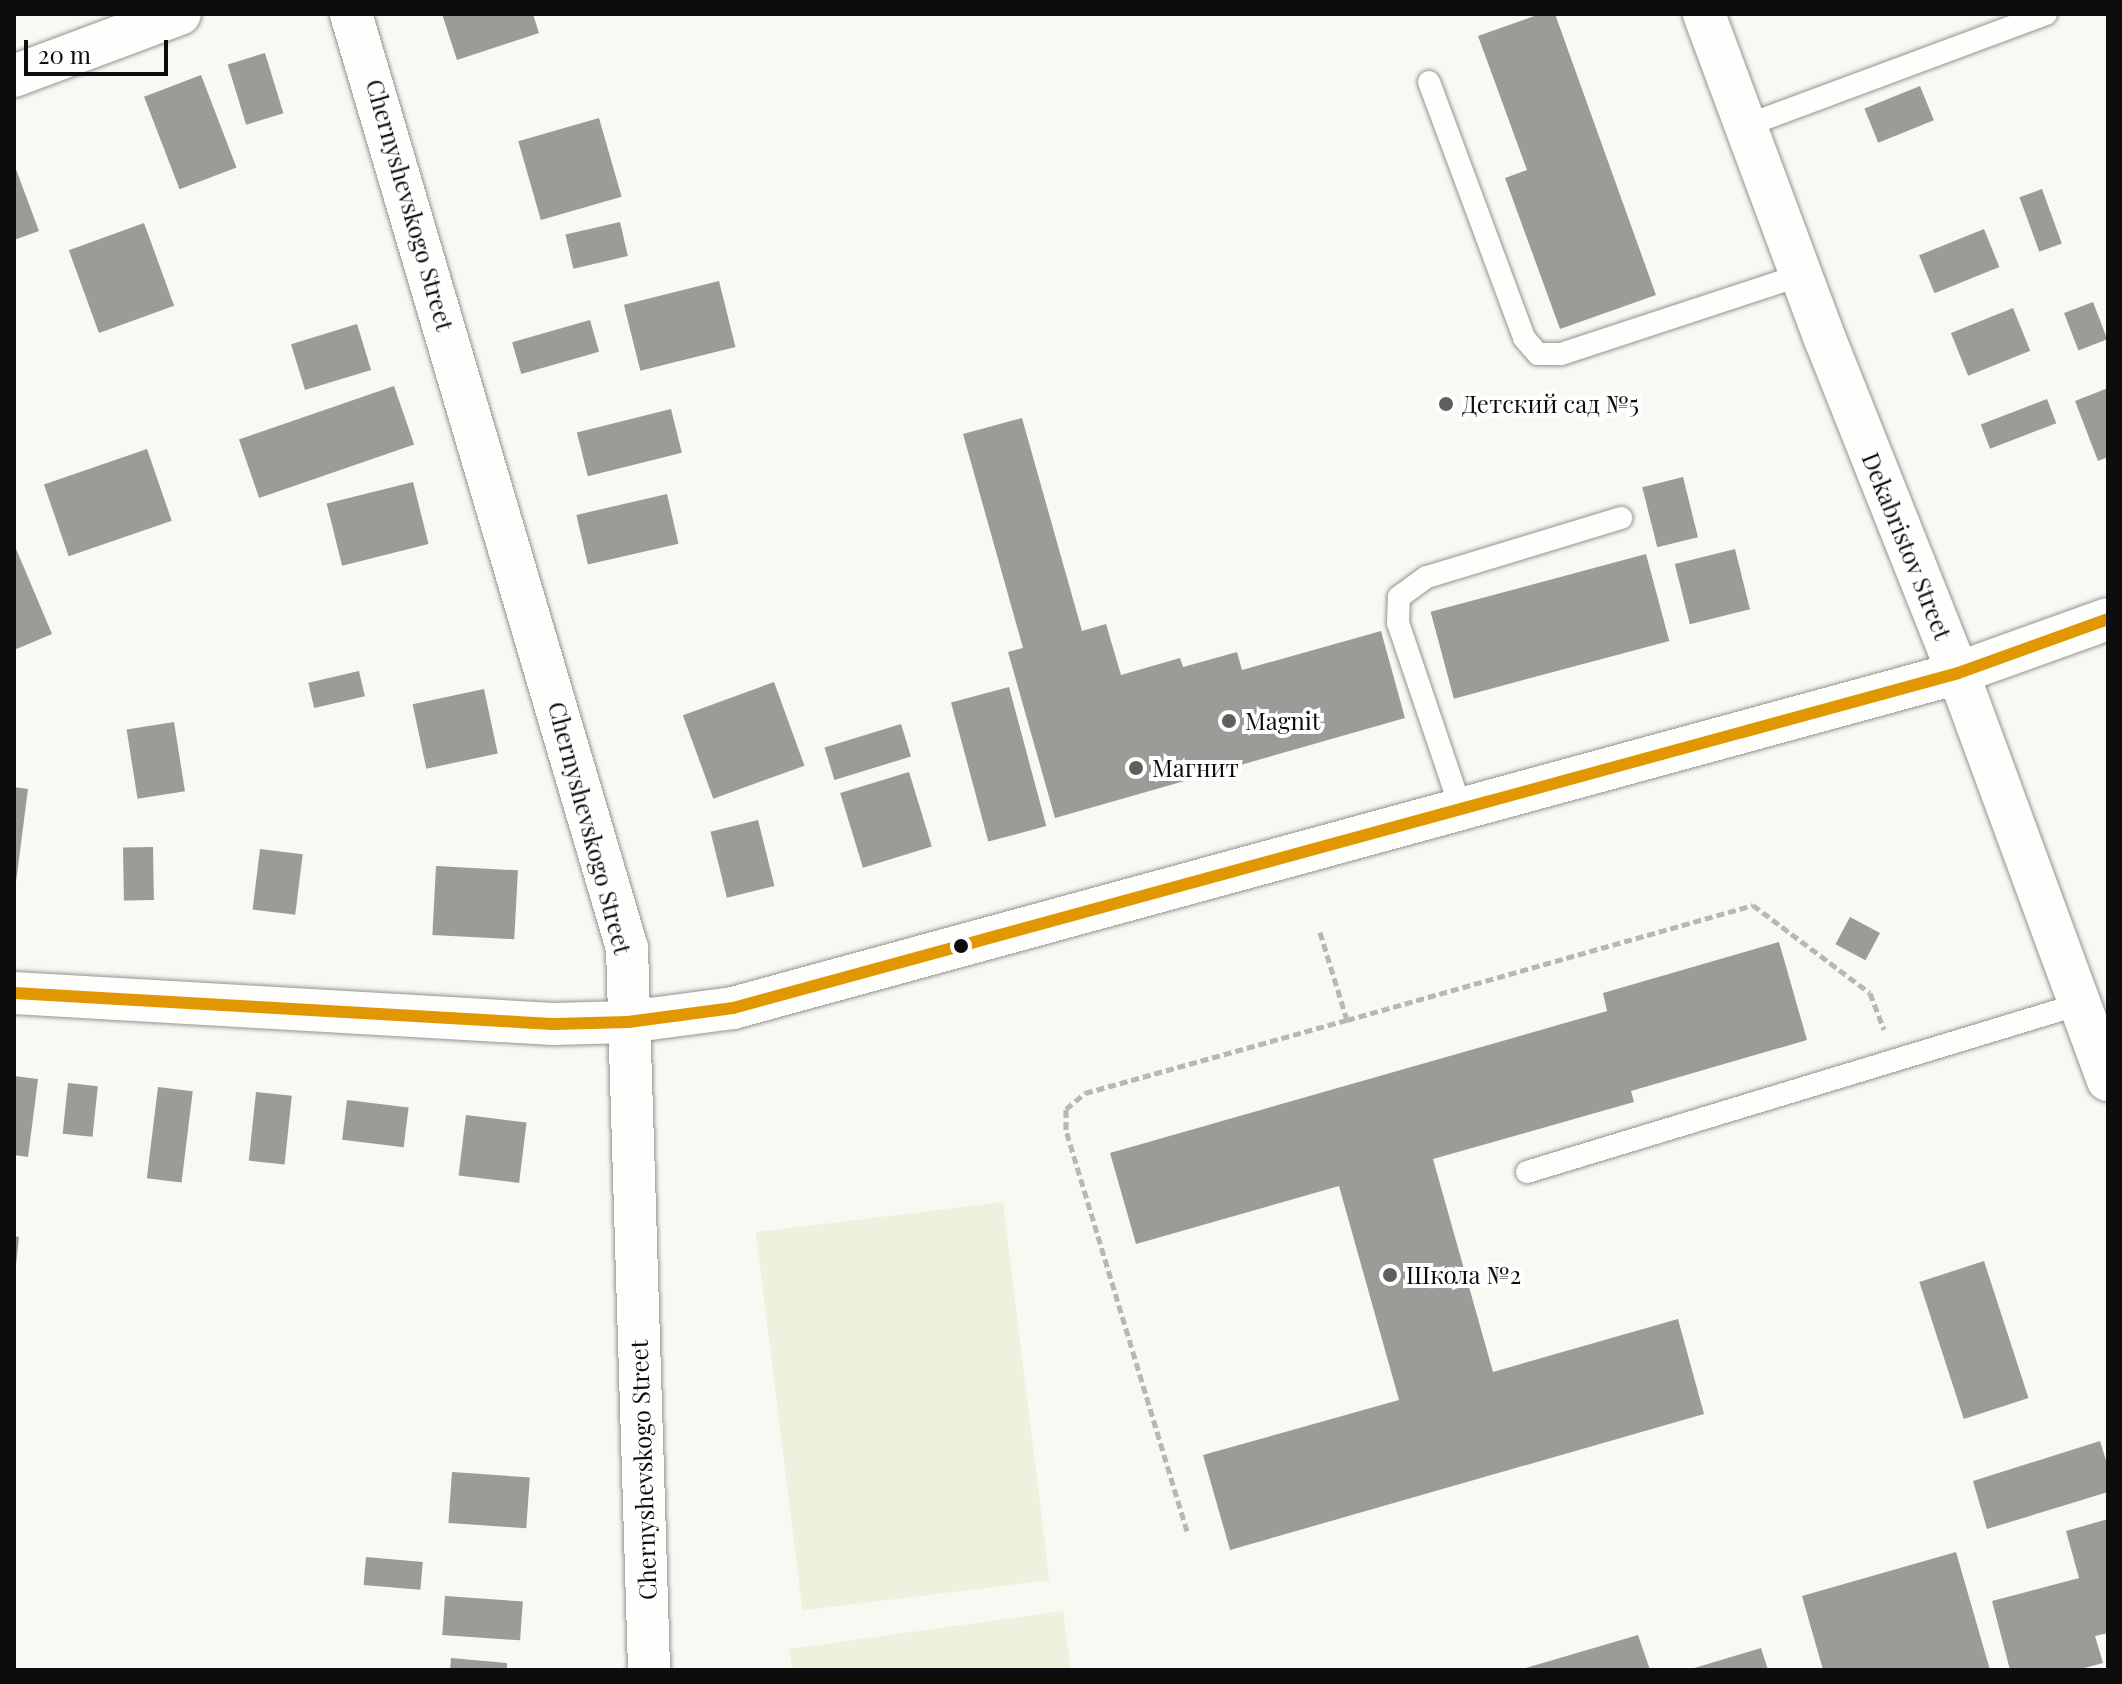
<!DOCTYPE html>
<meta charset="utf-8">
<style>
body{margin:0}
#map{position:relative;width:2122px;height:1684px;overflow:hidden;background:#faf8f2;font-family:"Playfair Display",serif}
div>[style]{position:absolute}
.pitch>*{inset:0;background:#eef1de;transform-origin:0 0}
.building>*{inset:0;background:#9d9b98;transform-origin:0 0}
.path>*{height:5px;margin-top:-2.5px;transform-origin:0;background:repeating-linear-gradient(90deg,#b8b7b6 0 8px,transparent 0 12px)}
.roads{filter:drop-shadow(0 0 2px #949390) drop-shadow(0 0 2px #949390)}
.service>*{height:22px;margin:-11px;padding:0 11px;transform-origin:11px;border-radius:11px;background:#fefefd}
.minor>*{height:42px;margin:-21px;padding:0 21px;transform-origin:21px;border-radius:21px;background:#fefefd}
.bus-1>*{height:12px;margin:-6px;padding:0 6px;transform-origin:6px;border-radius:6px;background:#e09701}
.dots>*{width:22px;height:22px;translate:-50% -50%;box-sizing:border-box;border:4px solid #fff;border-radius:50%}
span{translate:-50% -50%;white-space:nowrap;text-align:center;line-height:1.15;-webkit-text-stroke:8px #fff;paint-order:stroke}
.street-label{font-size:24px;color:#0d0d0d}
.poi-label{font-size:24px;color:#0d0d0d}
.left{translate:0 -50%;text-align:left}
.frame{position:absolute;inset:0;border:16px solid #0d0d0d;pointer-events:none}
.scale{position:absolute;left:24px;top:40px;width:144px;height:36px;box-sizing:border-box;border:4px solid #0d0d0d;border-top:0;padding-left:10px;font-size:24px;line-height:28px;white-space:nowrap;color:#0d0d0d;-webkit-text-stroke:6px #fff;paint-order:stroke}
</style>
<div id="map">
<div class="pitch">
<i style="left:1003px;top:1202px;width:381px;height:249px;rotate:83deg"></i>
<i style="clip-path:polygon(1063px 1611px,1071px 1670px,792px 1670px,789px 1649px)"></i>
</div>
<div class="building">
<i style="clip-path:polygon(442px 14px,533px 14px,539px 33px,457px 60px)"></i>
<i style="clip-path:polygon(1540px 14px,1555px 14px,1656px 295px,1560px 329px,1505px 178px,1527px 170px,1478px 36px)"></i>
<i style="left:265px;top:53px;width:63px;height:39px;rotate:73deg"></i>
<i style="left:201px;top:75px;width:99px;height:61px;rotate:69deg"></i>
<i style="left:1920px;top:86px;width:37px;height:60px;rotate:68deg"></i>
<i style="left:599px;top:118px;width:82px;height:84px;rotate:74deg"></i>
<i style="clip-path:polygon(14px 164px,39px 231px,14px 240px)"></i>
<i style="left:2042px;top:189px;width:58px;height:24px;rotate:70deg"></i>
<i style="left:620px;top:222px;width:35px;height:56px;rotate:77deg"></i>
<i style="left:144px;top:223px;width:88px;height:80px;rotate:70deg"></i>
<i style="left:1984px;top:229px;width:41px;height:70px;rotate:68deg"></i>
<i style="left:719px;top:281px;width:68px;height:98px;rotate:76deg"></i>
<i style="left:2093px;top:302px;width:40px;height:31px;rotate:69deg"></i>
<i style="left:2013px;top:308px;width:46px;height:67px;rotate:68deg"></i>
<i style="left:590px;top:320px;width:33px;height:81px;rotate:74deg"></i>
<i style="left:357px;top:324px;width:48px;height:69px;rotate:73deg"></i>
<i style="left:394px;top:386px;width:62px;height:164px;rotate:71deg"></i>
<i style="clip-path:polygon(2108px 388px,2108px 457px,2098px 461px,2075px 401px)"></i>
<i style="left:2047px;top:399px;width:26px;height:71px;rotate:69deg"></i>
<i style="left:671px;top:409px;width:45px;height:97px;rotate:76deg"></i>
<i style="clip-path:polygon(1022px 418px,1082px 631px,1106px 624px,1121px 675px,1180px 658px,1183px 667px,1237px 652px,1242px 670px,1381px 631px,1405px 718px,1055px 818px,1008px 652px,1023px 648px,963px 434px)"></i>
<i style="left:147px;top:449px;width:76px;height:109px;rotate:71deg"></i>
<i style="left:1683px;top:477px;width:62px;height:42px;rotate:76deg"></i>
<i style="left:413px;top:482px;width:64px;height:89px;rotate:76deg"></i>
<i style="left:667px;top:494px;width:51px;height:93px;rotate:77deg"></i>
<i style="clip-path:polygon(14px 544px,52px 634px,14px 650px)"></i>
<i style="left:1735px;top:549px;width:62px;height:62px;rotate:76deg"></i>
<i style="left:1646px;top:554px;width:90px;height:223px;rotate:75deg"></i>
<i style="left:359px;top:671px;width:26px;height:52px;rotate:77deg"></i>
<i style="left:774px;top:682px;width:89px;height:97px;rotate:70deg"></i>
<i style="left:1009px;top:687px;width:144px;height:60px;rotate:75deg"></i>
<i style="left:484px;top:689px;width:66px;height:73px;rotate:78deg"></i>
<i style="left:174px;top:722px;width:70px;height:48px;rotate:81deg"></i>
<i style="left:901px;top:724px;width:34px;height:80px;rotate:73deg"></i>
<i style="left:909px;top:772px;width:78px;height:72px;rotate:73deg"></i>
<i style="clip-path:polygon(14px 787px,28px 789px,16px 882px,14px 882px)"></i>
<i style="left:758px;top:820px;width:68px;height:49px;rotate:76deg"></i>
<i style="left:153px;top:847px;width:53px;height:30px;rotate:89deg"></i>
<i style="left:260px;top:849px;width:43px;height:61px;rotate:7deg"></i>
<i style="left:436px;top:866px;width:82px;height:69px;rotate:3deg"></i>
<i style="left:1850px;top:917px;width:34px;height:31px;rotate:28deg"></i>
<i style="clip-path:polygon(1779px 942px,1807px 1040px,1631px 1091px,1634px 1102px,1433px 1159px,1493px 1372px,1678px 1319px,1704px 1414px,1230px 1550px,1203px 1455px,1399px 1400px,1339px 1186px,1136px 1244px,1110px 1153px,1607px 1011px,1603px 993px)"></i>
<i style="clip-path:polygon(14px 1076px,38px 1079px,28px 1157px,14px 1155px)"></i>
<i style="left:68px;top:1083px;width:30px;height:51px;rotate:6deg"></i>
<i style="left:158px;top:1087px;width:35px;height:92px;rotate:7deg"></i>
<i style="left:256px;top:1092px;width:36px;height:69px;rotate:6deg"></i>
<i style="left:347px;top:1100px;width:62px;height:40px;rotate:7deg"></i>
<i style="left:466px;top:1115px;width:61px;height:61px;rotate:7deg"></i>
<i style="clip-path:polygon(14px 1236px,19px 1237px,16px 1265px,14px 1265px)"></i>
<i style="left:1984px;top:1261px;width:144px;height:68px;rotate:72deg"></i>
<i style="clip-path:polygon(2100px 1441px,2108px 1467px,2108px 1492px,1987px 1529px,1973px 1481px)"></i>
<i style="left:452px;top:1472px;width:78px;height:51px;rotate:4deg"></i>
<i style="clip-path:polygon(2108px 1519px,2108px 1633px,2095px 1636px,2103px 1663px,2077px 1670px,2010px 1670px,1992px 1601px,2079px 1578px,2066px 1531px)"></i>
<i style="clip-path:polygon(1956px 1552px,1990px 1670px,1823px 1670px,1802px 1596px)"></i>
<i style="left:366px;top:1557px;width:57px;height:28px;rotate:5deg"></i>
<i style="left:445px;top:1596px;width:78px;height:39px;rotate:4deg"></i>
<i style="clip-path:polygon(1638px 1635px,1650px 1670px,1522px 1670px,1522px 1669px)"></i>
<i style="clip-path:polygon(1761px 1648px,1768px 1670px,1691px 1670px,1691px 1669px)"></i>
<i style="clip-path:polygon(451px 1658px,507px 1663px,507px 1670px,450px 1670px)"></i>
</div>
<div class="path">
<i style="left:1347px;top:1020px;width:422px;rotate:-15.8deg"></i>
<i style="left:1753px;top:905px;width:146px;rotate:36.9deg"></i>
<i style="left:1870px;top:993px;width:39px;rotate:69deg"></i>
<i style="left:1187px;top:1531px;width:419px;rotate:-106.8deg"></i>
<i style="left:1066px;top:1130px;width:21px;rotate:-90deg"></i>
<i style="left:1066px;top:1109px;width:25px;rotate:-40deg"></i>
<i style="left:1085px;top:1093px;width:272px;rotate:-15.6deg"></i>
<i style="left:1347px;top:1020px;width:92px;rotate:-107.1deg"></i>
</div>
<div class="roads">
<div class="service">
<i style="left:1429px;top:82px;width:273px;rotate:69.6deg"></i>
<i style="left:1524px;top:338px;width:21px;rotate:49deg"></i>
<i style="left:1538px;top:354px;width:23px"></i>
<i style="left:1561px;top:354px;width:253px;rotate:-18.2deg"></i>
<i style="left:1745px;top:126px;width:321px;rotate:-20.4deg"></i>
<i style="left:1461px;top:809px;width:196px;rotate:-108.7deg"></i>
<i style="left:1398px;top:623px;width:26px;rotate:-88deg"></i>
<i style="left:1399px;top:597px;width:34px;rotate:-36deg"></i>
<i style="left:1427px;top:577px;width:203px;rotate:-16.9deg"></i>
<i style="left:1527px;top:1172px;width:578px;rotate:-16.9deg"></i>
</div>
<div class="minor">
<i style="left:351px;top:14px;width:974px;rotate:73.54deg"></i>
<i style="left:627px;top:948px;width:722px;rotate:88.25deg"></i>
<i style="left:1704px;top:14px;width:347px;rotate:69.6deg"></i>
<i style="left:1825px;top:339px;width:360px;rotate:68.3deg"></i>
<i style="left:1958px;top:673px;width:434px;rotate:69.8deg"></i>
<i style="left:14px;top:76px;width:177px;rotate:-20.5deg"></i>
<i style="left:14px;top:993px;width:540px;rotate:3.29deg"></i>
<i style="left:553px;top:1024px;width:75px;rotate:-1.5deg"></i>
<i style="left:628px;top:1022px;width:106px;rotate:-7.6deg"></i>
<i style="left:733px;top:1008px;width:1270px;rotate:-15.29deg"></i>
<i style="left:1958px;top:673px;width:159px;rotate:-19.8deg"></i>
</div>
</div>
<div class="bus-1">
<i style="left:14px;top:993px;width:540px;rotate:3.29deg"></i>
<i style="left:553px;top:1024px;width:75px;rotate:-1.5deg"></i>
<i style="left:628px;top:1022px;width:106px;rotate:-7.6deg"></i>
<i style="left:733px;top:1008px;width:1270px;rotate:-15.29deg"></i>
<i style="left:1958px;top:673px;width:159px;rotate:-19.8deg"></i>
</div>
<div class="dots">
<i style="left:1446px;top:404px;background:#605f5d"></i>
<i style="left:1229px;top:721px;background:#605f5d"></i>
<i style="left:1136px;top:768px;background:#605f5d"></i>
<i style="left:961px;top:946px;background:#0d0d0d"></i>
<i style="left:1390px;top:1275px;background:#605f5d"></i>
</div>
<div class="street-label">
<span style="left:410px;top:205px;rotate:74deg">Chernyshevskogo Street</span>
<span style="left:1907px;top:546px;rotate:68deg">Dekabristov Street</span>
<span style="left:590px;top:828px;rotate:75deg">Chernyshevskogo Street</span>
<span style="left:643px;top:1470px;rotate:-92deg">Chernyshevskogo Street</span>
</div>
<div class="poi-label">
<span class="left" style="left:1462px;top:404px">Детский сад №5</span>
<span class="left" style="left:1245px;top:721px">Magnit</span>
<span class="left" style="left:1152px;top:768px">Магнит</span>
<span class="left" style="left:1406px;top:1275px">Школа №2</span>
</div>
<div class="frame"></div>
<div class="scale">20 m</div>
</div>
